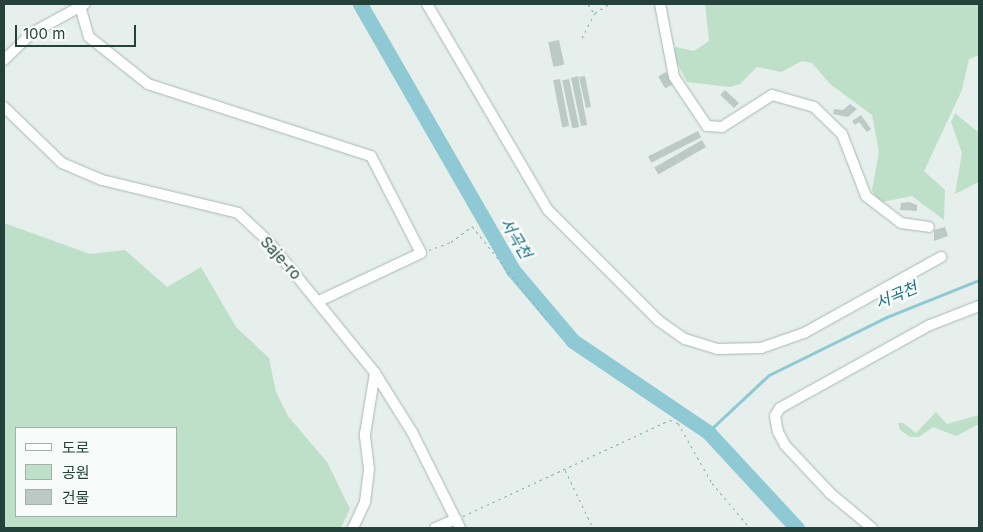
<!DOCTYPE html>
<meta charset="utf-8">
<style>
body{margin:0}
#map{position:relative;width:983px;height:532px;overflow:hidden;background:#e6efeb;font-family:Inter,"Noto Sans KR",sans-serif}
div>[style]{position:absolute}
.green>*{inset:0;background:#bfe0c8}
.stream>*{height:2.5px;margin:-1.25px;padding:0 1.25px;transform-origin:1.25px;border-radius:1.25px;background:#8ec9d4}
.river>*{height:15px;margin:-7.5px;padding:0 7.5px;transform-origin:7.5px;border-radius:7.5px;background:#8ec9d4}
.building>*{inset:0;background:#bbcac4;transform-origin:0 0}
.path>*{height:1px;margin-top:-0.5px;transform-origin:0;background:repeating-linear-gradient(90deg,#86b3a5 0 2.5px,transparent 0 6.5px)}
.roads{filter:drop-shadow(0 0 1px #a8b8b2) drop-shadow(0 0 1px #a8b8b2)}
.minor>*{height:10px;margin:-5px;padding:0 5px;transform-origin:5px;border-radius:5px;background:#fff}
span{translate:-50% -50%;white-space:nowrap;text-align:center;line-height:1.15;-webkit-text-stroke:5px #f7fbf9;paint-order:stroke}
.street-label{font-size:15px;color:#24423a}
.water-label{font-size:16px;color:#1c6f80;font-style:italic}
.frame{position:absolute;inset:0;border:5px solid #24423a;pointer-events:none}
.legend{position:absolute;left:15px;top:427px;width:162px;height:90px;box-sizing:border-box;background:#f7fbf9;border:1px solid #a3b1ad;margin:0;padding:6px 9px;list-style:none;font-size:15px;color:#24423a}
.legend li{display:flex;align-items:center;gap:10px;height:25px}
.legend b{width:25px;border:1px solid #a3b1ad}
.scale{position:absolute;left:15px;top:25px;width:121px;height:22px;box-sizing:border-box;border:2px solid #24423a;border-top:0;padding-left:6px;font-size:15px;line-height:18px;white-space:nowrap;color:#24423a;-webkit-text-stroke:4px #f7fbf9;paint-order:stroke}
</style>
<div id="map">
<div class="green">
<i style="clip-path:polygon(705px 4px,979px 4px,979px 55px,969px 59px,962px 90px,924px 171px,945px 190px,944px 220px,912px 196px,882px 202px,875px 196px,872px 190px,879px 152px,872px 115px,830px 84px,812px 63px,802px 61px,781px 72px,757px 67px,740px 84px,730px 87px,687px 82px,671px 51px,676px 47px,694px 51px,709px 41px)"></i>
<i style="clip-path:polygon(955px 113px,979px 133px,979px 182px,955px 194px,962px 153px,951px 122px)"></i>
<i style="clip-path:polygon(evenodd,4px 223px,90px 254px,125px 250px,167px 287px,201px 267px,236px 327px,269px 358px,276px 392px,288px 416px,327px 462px,350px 509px,341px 528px,4px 528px,4px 223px,16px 428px,176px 428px,176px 516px,16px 516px,16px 428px)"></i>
<i style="clip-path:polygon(936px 412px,947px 424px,979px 415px,979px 424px,956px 436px,933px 427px,919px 437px,910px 437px,900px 430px,898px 423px,903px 423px,916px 433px)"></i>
</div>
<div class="stream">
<i style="left:708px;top:432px;width:83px;rotate:-43.1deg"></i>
<i style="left:769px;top:375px;width:131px;rotate:-26.2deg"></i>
<i style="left:887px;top:317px;width:99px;rotate:-21.9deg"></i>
</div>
<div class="river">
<i style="left:360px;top:4px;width:307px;rotate:60.1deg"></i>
<i style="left:513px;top:270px;width:93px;rotate:49.8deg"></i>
<i style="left:573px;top:341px;width:163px;rotate:34deg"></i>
<i style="left:708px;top:432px;width:131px;rotate:47.2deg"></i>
</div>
<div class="building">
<i style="left:559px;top:40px;width:25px;height:11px;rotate:78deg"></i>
<i style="left:666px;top:72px;width:14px;height:9px;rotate:60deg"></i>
<i style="clip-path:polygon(578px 76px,587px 125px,581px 126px,571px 78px)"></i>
<i style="clip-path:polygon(585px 76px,591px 107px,586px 108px,579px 77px)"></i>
<i style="left:560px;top:79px;width:48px;height:7px;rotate:79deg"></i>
<i style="left:569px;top:79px;width:49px;height:7px;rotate:78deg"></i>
<i style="left:725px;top:90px;width:19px;height:7px;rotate:43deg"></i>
<i style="clip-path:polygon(850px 104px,857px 109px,848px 117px,833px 114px,834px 109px,843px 110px)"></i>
<i style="clip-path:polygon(861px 115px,871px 129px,867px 132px,859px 122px,855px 125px,852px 121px)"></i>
<i style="left:698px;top:131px;width:7px;height:56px;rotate:63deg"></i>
<i style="left:702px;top:140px;width:8px;height:55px;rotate:60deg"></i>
<i style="clip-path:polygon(909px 202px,917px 205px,917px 211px,900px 210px,901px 203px)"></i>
<i style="clip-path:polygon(945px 227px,948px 236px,934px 241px,934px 230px)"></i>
</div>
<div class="path">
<i style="left:588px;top:4px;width:11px;rotate:56deg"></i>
<i style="left:582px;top:38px;width:28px;rotate:-63deg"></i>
<i style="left:595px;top:13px;width:17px;rotate:-33deg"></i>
<i style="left:429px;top:250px;width:23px;rotate:-20deg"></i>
<i style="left:451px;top:242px;width:26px;rotate:-37deg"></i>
<i style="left:472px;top:226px;width:123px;rotate:51.3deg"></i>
<i style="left:565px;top:470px;width:64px;rotate:64.2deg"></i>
<i style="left:463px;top:516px;width:228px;rotate:-24.9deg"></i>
<i style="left:670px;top:420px;width:9px;rotate:21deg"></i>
<i style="left:678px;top:423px;width:69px;rotate:60.5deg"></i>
<i style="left:712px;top:483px;width:59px;rotate:49.8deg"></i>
</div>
<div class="roads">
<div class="minor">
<i style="left:427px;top:4px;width:239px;rotate:59.6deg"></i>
<i style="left:548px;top:210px;width:157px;rotate:45deg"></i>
<i style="left:659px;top:321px;width:32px;rotate:35deg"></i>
<i style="left:685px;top:339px;width:34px;rotate:17deg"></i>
<i style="left:717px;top:349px;width:44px;rotate:-1.3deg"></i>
<i style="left:761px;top:348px;width:46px;rotate:-19.2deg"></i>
<i style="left:804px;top:333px;width:157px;rotate:-29deg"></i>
<i style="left:660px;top:4px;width:74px;rotate:79.1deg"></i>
<i style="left:674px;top:77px;width:59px;rotate:56deg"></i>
<i style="left:707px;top:126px;width:15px;rotate:4deg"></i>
<i style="left:722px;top:127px;width:59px;rotate:-32.6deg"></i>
<i style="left:772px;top:95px;width:44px;rotate:15.9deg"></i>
<i style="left:814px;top:107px;width:39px;rotate:44deg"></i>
<i style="left:842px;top:134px;width:66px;rotate:68.8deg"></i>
<i style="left:866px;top:196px;width:44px;rotate:37.6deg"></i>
<i style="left:901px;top:223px;width:28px;rotate:8deg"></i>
<i style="left:80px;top:6px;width:32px;rotate:74deg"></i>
<i style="left:89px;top:37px;width:75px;rotate:38.5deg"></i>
<i style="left:148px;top:84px;width:234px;rotate:17.9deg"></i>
<i style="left:371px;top:156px;width:109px;rotate:62.7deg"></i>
<i style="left:421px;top:253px;width:113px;rotate:154.8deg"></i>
<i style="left:4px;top:60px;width:39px;rotate:-44deg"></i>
<i style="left:32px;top:33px;width:60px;rotate:-28.7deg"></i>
<i style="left:4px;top:107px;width:81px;rotate:44deg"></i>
<i style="left:62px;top:163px;width:43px;rotate:23deg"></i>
<i style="left:102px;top:180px;width:140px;rotate:13.6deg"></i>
<i style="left:238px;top:213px;width:42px;rotate:43.1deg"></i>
<i style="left:269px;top:242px;width:169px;rotate:51deg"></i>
<i style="left:375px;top:373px;width:70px;rotate:57.9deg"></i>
<i style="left:412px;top:432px;width:107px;rotate:63.4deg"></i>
<i style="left:353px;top:528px;width:29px;rotate:-65deg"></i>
<i style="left:365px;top:502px;width:33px;rotate:-83deg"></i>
<i style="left:369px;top:469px;width:35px;rotate:-97deg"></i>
<i style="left:365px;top:434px;width:62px;rotate:-80.7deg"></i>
<i style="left:435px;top:528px;width:23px;rotate:-23deg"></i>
<i style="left:872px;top:528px;width:55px;rotate:-140.2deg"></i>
<i style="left:830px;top:493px;width:66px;rotate:-133.2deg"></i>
<i style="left:785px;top:445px;width:15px;rotate:-118deg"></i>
<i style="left:778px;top:432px;width:16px;rotate:-101deg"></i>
<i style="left:775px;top:416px;width:9px;rotate:-58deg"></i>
<i style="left:780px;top:408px;width:171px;rotate:-29deg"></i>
<i style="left:930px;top:325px;width:53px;rotate:-21.2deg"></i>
</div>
</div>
<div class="street-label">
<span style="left:281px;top:258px;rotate:48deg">Saje-ro</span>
</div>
<div class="water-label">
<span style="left:516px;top:238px;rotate:59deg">서곡천</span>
<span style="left:896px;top:295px;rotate:-23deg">서곡천</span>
</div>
<div class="frame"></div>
<ul class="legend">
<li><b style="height:6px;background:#fff"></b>도로</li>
<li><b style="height:14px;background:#bfe0c8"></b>공원</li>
<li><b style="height:14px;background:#bbcac4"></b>건물</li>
</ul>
<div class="scale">100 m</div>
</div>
